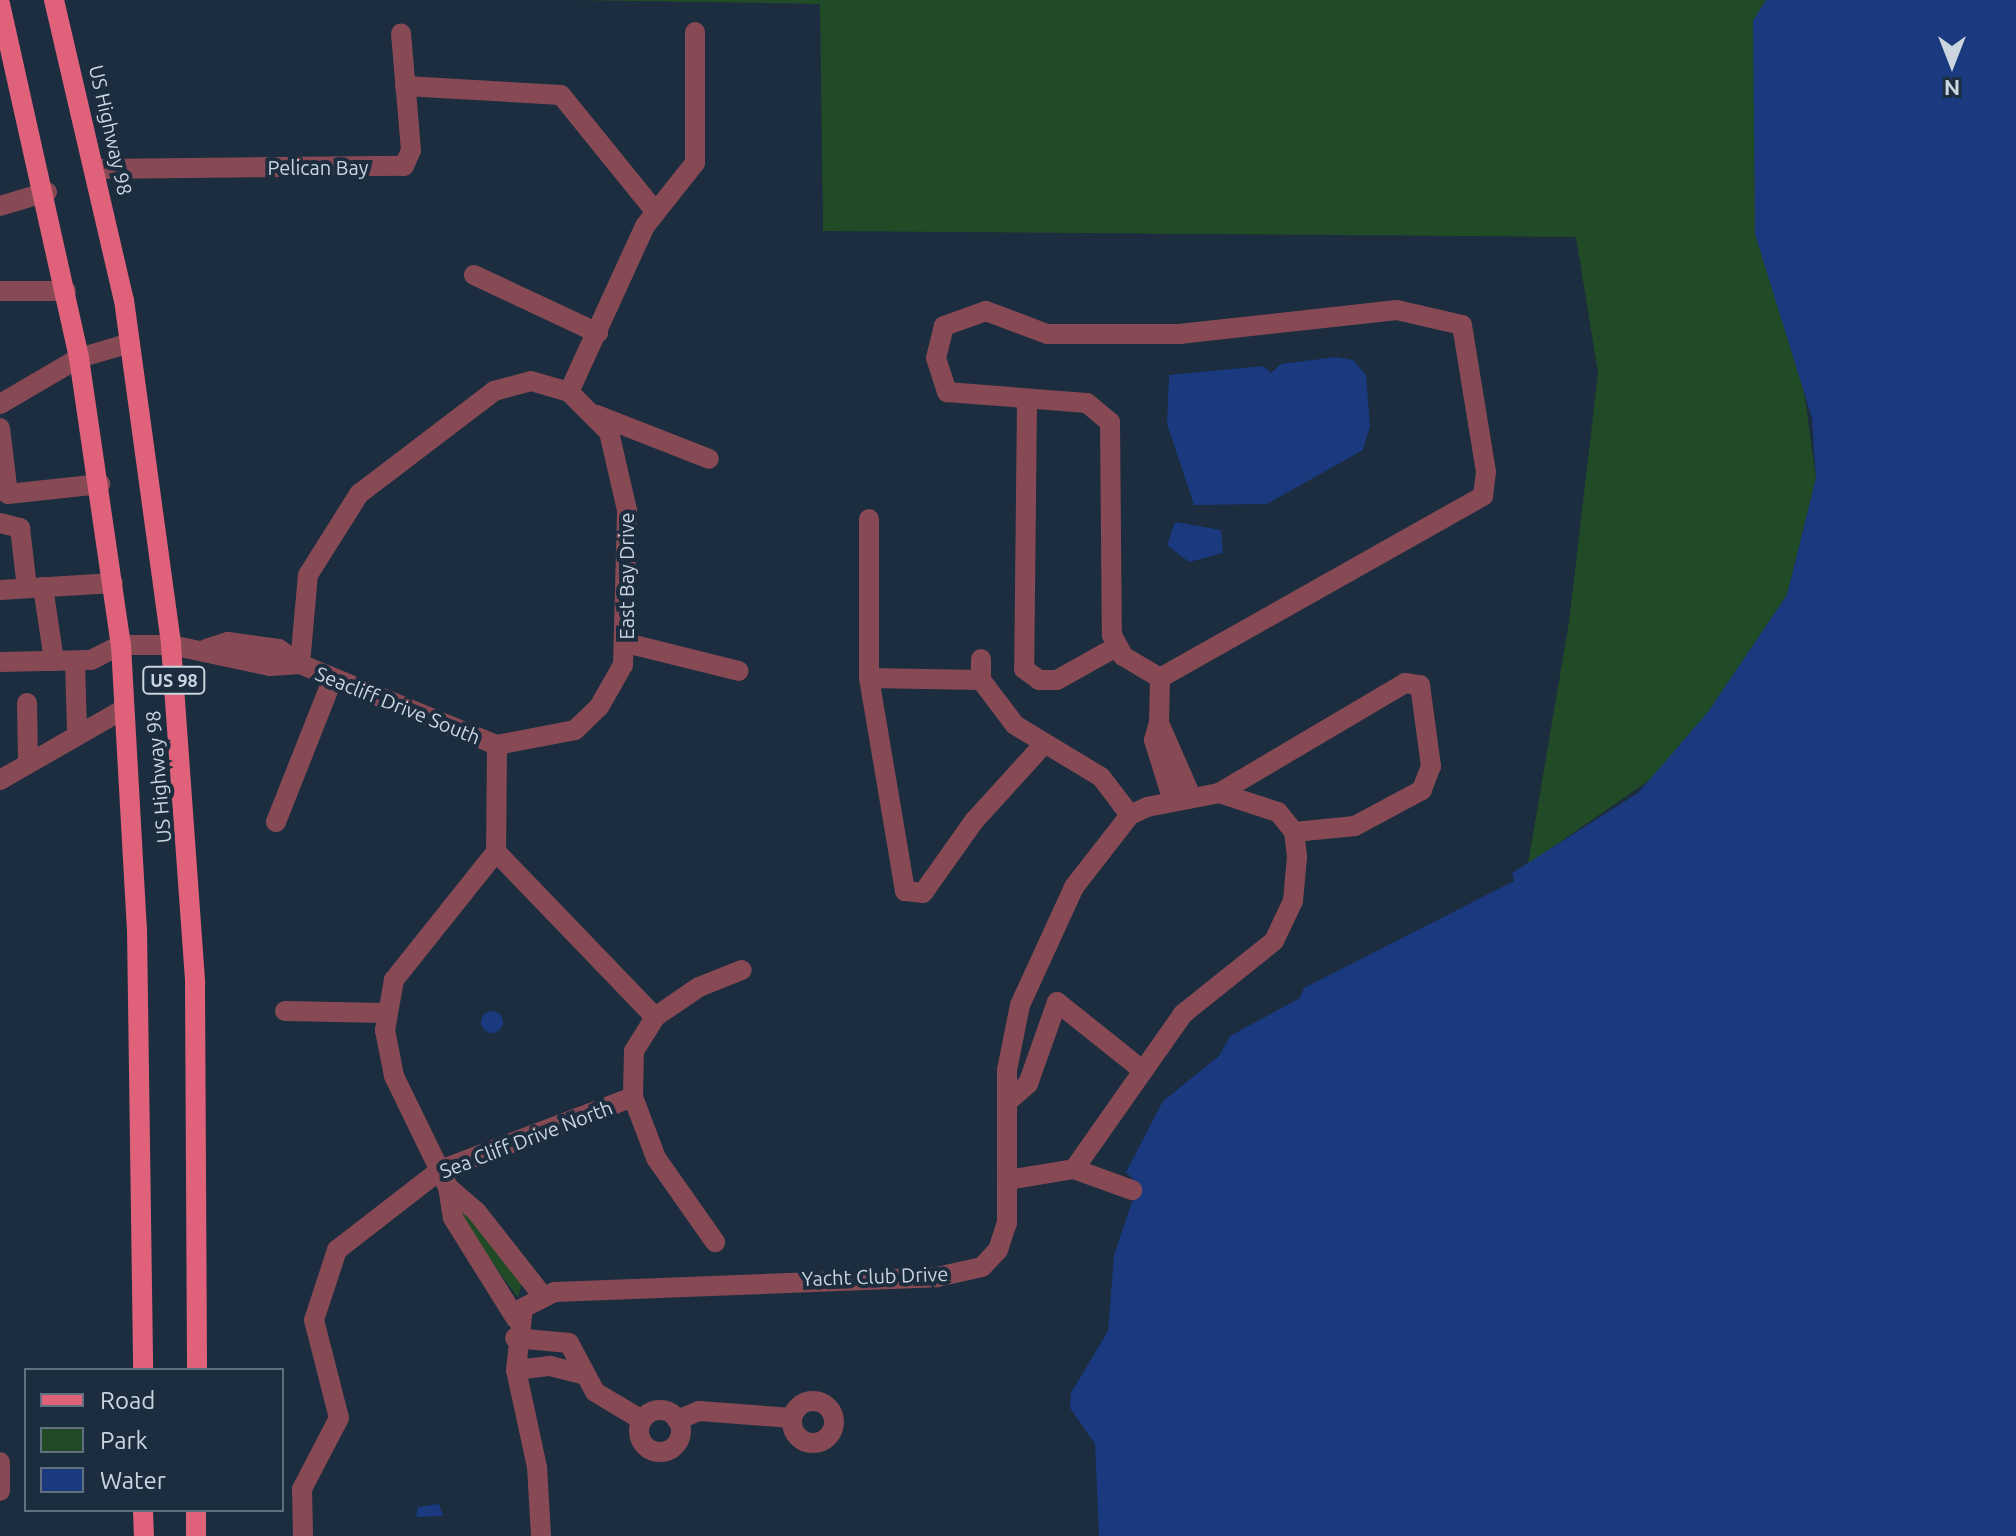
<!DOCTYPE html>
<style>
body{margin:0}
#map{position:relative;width:2016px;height:1536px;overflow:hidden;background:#1b2d3e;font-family:Ubuntu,sans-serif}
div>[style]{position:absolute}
.green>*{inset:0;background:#214a26}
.water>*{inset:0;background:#1a397f}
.round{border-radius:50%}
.minor>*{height:20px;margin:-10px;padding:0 10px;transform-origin:10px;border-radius:10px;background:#874a54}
.minor>.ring{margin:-10px;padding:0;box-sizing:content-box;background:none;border:20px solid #874a54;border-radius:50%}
.major>*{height:20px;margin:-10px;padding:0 10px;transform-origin:10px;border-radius:10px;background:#df627a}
span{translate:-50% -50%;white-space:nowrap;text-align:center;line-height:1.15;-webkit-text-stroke:8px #1b2d3e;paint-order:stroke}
.shield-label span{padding:2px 6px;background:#1b2d3e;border:2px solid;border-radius:6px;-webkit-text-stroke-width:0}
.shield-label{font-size:18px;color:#cad5e0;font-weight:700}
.street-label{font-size:20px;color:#cad5e0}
.legend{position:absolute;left:24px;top:1368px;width:260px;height:144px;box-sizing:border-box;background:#1b2d3e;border:2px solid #61707f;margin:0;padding:10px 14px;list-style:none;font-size:24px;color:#cad5e0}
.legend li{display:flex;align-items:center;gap:16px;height:40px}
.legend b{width:40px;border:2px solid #61707f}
.north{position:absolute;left:1912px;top:24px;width:80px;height:80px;-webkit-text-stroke:6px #1b2d3e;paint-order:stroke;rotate:180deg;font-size:22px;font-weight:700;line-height:32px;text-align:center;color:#cad5e0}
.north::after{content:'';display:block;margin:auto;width:28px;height:36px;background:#cad5e0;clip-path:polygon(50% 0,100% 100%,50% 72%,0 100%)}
</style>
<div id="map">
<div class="green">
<i style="clip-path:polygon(571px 0,1766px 0,1753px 22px,1816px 478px,1787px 595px,1708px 712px,1651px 779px,1528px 864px,1569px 622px,1598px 373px,1576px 237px,823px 231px,820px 4px)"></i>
<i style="clip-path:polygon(466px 1207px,522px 1282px,518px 1298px,457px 1214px)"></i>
</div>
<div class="water">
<i style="clip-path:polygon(1766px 0,2016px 0,2016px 1536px,1099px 1536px,1095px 1444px,1070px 1408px,1071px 1393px,1108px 1331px,1114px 1255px,1138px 1184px,1126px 1172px,1163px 1101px,1219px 1056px,1230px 1036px,1300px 998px,1304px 988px,1514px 881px,1512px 873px,1638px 793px,1708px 712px,1787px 595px,1816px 478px,1812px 418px,1755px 234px,1753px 21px)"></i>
<i style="clip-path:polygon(1336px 357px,1353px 360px,1366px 375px,1370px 426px,1363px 450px,1267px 504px,1194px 505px,1167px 424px,1169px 375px,1263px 366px,1271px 373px,1281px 364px)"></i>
<i style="clip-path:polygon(1175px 522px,1221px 530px,1223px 553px,1189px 562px,1167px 545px)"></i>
<i class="round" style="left:481px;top:1011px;width:22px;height:22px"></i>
<i style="clip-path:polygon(439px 1504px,443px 1516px,416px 1517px,418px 1507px)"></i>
</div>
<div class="minor">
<i style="left:405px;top:86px;width:156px;rotate:3.3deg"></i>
<i style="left:561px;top:95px;width:148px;rotate:51deg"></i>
<i style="left:96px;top:169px;width:308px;rotate:-0.6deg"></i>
<i style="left:404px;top:166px;width:17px;rotate:-66deg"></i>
<i style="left:411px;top:150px;width:117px;rotate:-94.9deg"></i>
<i style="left:0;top:206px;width:49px;rotate:-16.6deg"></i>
<i style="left:474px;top:275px;width:137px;rotate:25.1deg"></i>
<i style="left:0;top:291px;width:66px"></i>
<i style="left:1027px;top:400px;width:269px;rotate:90.6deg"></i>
<i style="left:1024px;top:669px;width:19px;rotate:36deg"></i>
<i style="left:1039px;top:680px;width:18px"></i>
<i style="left:1057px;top:680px;width:68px;rotate:-29.2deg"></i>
<i style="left:0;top:404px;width:91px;rotate:-30.2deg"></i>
<i style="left:79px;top:358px;width:53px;rotate:-16.4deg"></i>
<i style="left:597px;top:415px;width:120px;rotate:21.4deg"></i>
<i style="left:0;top:428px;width:66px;rotate:83.1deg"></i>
<i style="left:8px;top:494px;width:93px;rotate:-6.2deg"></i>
<i style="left:869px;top:519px;width:159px;rotate:90deg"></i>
<i style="left:869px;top:678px;width:216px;rotate:80.4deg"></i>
<i style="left:905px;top:891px;width:18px;rotate:6deg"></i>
<i style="left:923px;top:893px;width:88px;rotate:-54.7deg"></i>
<i style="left:974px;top:821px;width:104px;rotate:-47.7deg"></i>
<i style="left:0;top:523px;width:21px;rotate:14deg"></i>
<i style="left:20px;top:528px;width:60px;rotate:83.3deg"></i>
<i style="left:43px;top:587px;width:75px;rotate:81.5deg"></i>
<i style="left:0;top:590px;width:113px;rotate:-3.5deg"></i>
<i style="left:626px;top:643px;width:116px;rotate:13.9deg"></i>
<i style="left:206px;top:649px;width:23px;rotate:-18deg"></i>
<i style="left:228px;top:642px;width:51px;rotate:7.8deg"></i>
<i style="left:279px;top:649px;width:26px;rotate:36deg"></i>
<i style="left:300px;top:664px;width:213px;rotate:22.4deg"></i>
<i style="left:497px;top:745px;width:79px;rotate:-10.9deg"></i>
<i style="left:575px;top:730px;width:33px;rotate:-44deg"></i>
<i style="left:599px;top:707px;width:48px;rotate:-60.3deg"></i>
<i style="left:623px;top:665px;width:155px;rotate:-88.5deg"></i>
<i style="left:627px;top:510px;width:80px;rotate:-103deg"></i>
<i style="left:609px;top:432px;width:57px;rotate:-135deg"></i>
<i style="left:981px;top:659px;width:21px;rotate:90deg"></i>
<i style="left:75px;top:661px;width:73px;rotate:88.4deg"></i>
<i style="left:0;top:662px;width:91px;rotate:-1.3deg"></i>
<i style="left:91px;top:660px;width:34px;rotate:-27deg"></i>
<i style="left:121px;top:645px;width:50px"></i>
<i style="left:171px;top:645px;width:101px;rotate:12deg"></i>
<i style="left:270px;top:666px;width:30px;rotate:-4deg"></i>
<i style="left:300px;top:664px;width:89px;rotate:-84.9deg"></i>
<i style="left:308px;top:575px;width:96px;rotate:-57.8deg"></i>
<i style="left:359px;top:494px;width:170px;rotate:-37.3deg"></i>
<i style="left:494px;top:391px;width:38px;rotate:-15deg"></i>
<i style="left:531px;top:381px;width:40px;rotate:16deg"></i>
<i style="left:569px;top:392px;width:183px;rotate:-65.4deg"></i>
<i style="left:645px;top:226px;width:80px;rotate:-51.6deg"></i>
<i style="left:695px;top:163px;width:131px;rotate:-90deg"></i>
<i style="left:869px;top:678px;width:112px;rotate:1deg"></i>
<i style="left:981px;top:680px;width:56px;rotate:52.9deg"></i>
<i style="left:1015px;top:725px;width:100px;rotate:31.2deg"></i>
<i style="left:1101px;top:777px;width:48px;rotate:52.7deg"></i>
<i style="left:27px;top:703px;width:59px;rotate:89deg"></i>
<i style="left:1159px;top:723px;width:45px;rotate:-88.7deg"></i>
<i style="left:1160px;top:678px;width:371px;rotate:-29.4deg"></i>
<i style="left:1483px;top:496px;width:24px;rotate:-83deg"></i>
<i style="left:1486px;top:472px;width:149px;rotate:-99.3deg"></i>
<i style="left:1462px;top:325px;width:67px;rotate:-167deg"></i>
<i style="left:1397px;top:310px;width:217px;rotate:173.7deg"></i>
<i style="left:1181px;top:334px;width:134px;rotate:180deg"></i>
<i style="left:1047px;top:334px;width:65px;rotate:-159.3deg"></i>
<i style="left:986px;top:311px;width:45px;rotate:160.3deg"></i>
<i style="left:944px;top:326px;width:33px;rotate:104deg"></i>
<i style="left:936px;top:358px;width:36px;rotate:72deg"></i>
<i style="left:947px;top:392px;width:140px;rotate:4.5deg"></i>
<i style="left:1087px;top:403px;width:30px;rotate:40deg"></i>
<i style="left:1110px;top:422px;width:213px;rotate:89.5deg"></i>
<i style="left:1112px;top:635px;width:24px;rotate:62deg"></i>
<i style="left:1123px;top:656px;width:43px;rotate:30.7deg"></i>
<i style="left:497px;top:745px;width:107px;rotate:90.5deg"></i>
<i style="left:496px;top:852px;width:164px;rotate:128.6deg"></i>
<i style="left:394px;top:980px;width:51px;rotate:100.2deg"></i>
<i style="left:385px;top:1030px;width:47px;rotate:78.9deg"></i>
<i style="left:394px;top:1076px;width:123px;rotate:64.1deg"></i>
<i style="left:448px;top:1187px;width:31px;rotate:81deg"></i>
<i style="left:453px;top:1218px;width:119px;rotate:58deg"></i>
<i style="left:0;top:780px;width:143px;rotate:-29.8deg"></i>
<i style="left:1219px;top:793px;width:216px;rotate:-30.6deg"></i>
<i style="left:1405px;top:683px;width:15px;rotate:8deg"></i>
<i style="left:1420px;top:685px;width:82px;rotate:82.3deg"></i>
<i style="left:1431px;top:766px;width:26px;rotate:111deg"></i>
<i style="left:1422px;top:790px;width:76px;rotate:151.8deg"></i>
<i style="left:1355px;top:826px;width:61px;rotate:174.4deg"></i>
<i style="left:1172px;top:798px;width:61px;rotate:-107.2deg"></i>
<i style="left:1154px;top:740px;width:18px;rotate:-74deg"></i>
<i style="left:1159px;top:723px;width:77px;rotate:66.4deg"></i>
<i style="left:276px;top:822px;width:155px;rotate:-68.4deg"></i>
<i style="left:285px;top:1011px;width:100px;rotate:1.1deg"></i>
<i style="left:655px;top:1017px;width:53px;rotate:-34.3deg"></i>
<i style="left:699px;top:987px;width:46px;rotate:-21.6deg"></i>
<i style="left:633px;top:1097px;width:65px;rotate:69.3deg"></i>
<i style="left:656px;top:1158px;width:103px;rotate:54.9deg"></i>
<i style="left:1007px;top:1102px;width:28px;rotate:-41deg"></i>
<i style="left:1028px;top:1084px;width:87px;rotate:-70.5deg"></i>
<i style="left:1057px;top:1002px;width:107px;rotate:38.6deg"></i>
<i style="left:1074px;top:1169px;width:62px;rotate:19.9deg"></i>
<i style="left:448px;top:1187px;width:37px;rotate:41deg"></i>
<i style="left:476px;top:1211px;width:107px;rotate:51.8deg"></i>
<i style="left:515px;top:1338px;width:54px;rotate:5.3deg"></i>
<i style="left:569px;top:1343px;width:55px;rotate:62deg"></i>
<i style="left:595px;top:1392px;width:55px;rotate:30.8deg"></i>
<i style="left:516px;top:1370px;width:34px;rotate:-7deg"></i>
<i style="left:550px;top:1366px;width:33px;rotate:14deg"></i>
<i class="ring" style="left:792px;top:1401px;width:22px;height:22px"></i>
<i class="ring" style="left:639px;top:1410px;width:22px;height:22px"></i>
<i style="left:677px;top:1420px;width:24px;rotate:-22deg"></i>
<i style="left:699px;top:1411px;width:93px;rotate:4.3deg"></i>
<i style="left:0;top:1462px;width:29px;rotate:90deg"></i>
<i style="left:303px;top:1536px;width:47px;rotate:-91.2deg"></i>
<i style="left:302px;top:1489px;width:80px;rotate:-62.5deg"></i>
<i style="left:339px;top:1418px;width:101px;rotate:-104.3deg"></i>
<i style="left:314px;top:1320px;width:74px;rotate:-71.8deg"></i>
<i style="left:337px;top:1250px;width:130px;rotate:-37.8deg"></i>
<i style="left:440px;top:1170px;width:206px;rotate:-20.7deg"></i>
<i style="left:633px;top:1097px;width:46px;rotate:-88.8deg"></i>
<i style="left:634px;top:1051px;width:40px;rotate:-58deg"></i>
<i style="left:655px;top:1017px;width:229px;rotate:-133.9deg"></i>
<i style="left:541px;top:1536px;width:69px;rotate:-93.3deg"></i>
<i style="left:537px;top:1467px;width:99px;rotate:-102.2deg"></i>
<i style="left:516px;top:1370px;width:62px;rotate:-83.6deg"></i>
<i style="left:523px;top:1308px;width:36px;rotate:-27deg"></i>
<i style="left:555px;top:1292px;width:382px;rotate:-2.2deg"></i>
<i style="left:937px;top:1277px;width:46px;rotate:-12.5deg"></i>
<i style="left:982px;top:1267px;width:23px;rotate:-47deg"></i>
<i style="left:998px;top:1250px;width:28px;rotate:-72deg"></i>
<i style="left:1007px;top:1223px;width:153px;rotate:-90deg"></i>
<i style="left:1007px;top:1070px;width:66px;rotate:-78.7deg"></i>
<i style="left:1020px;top:1005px;width:130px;rotate:-65.4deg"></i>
<i style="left:1074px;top:887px;width:91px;rotate:-52.1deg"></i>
<i style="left:1130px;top:815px;width:19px;rotate:-25deg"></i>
<i style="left:1147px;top:807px;width:73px;rotate:-11deg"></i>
<i style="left:1219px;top:793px;width:62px;rotate:17.9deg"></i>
<i style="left:1278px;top:812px;width:26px;rotate:51deg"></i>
<i style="left:1294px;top:832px;width:25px;rotate:83deg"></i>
<i style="left:1297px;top:857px;width:44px;rotate:95.2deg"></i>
<i style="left:1293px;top:901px;width:44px;rotate:115.4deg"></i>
<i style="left:1274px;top:941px;width:117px;rotate:141.3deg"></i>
<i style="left:1183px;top:1014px;width:189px;rotate:125.1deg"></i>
<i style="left:1074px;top:1169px;width:67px;rotate:170.5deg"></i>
</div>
<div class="major">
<i style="left:54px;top:0;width:308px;rotate:76.9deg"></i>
<i style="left:124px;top:300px;width:348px;rotate:82.2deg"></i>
<i style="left:171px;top:645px;width:339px;rotate:85.9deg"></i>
<i style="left:195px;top:983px;width:387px;rotate:89.7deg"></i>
<i style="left:0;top:4px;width:363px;rotate:77.4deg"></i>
<i style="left:79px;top:358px;width:290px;rotate:81.7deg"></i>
<i style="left:121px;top:645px;width:284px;rotate:86.8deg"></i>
<i style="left:137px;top:929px;width:441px;rotate:89.2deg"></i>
<i style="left:143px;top:1510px;width:26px;rotate:88deg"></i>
<i style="left:196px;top:1536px;width:26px;rotate:-90deg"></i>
</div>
<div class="shield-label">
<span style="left:174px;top:680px">US 98</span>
</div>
<div class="street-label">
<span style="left:111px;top:130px;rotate:77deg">US Highway 98</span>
<span style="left:318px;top:167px">Pelican Bay</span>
<span style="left:626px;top:576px;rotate:-90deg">East Bay Drive</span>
<span style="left:398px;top:705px;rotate:22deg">Seacliff Drive South</span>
<span style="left:158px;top:777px;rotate:-95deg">US Highway 98</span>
<span style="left:526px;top:1139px;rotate:-21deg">Sea Cliff Drive North</span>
<span style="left:875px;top:1276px;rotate:-2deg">Yacht Club Drive</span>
</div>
<ul class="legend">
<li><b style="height:10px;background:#df627a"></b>Road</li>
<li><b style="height:22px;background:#214a26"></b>Park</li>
<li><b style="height:22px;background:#1a397f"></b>Water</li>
</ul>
<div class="north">N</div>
</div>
